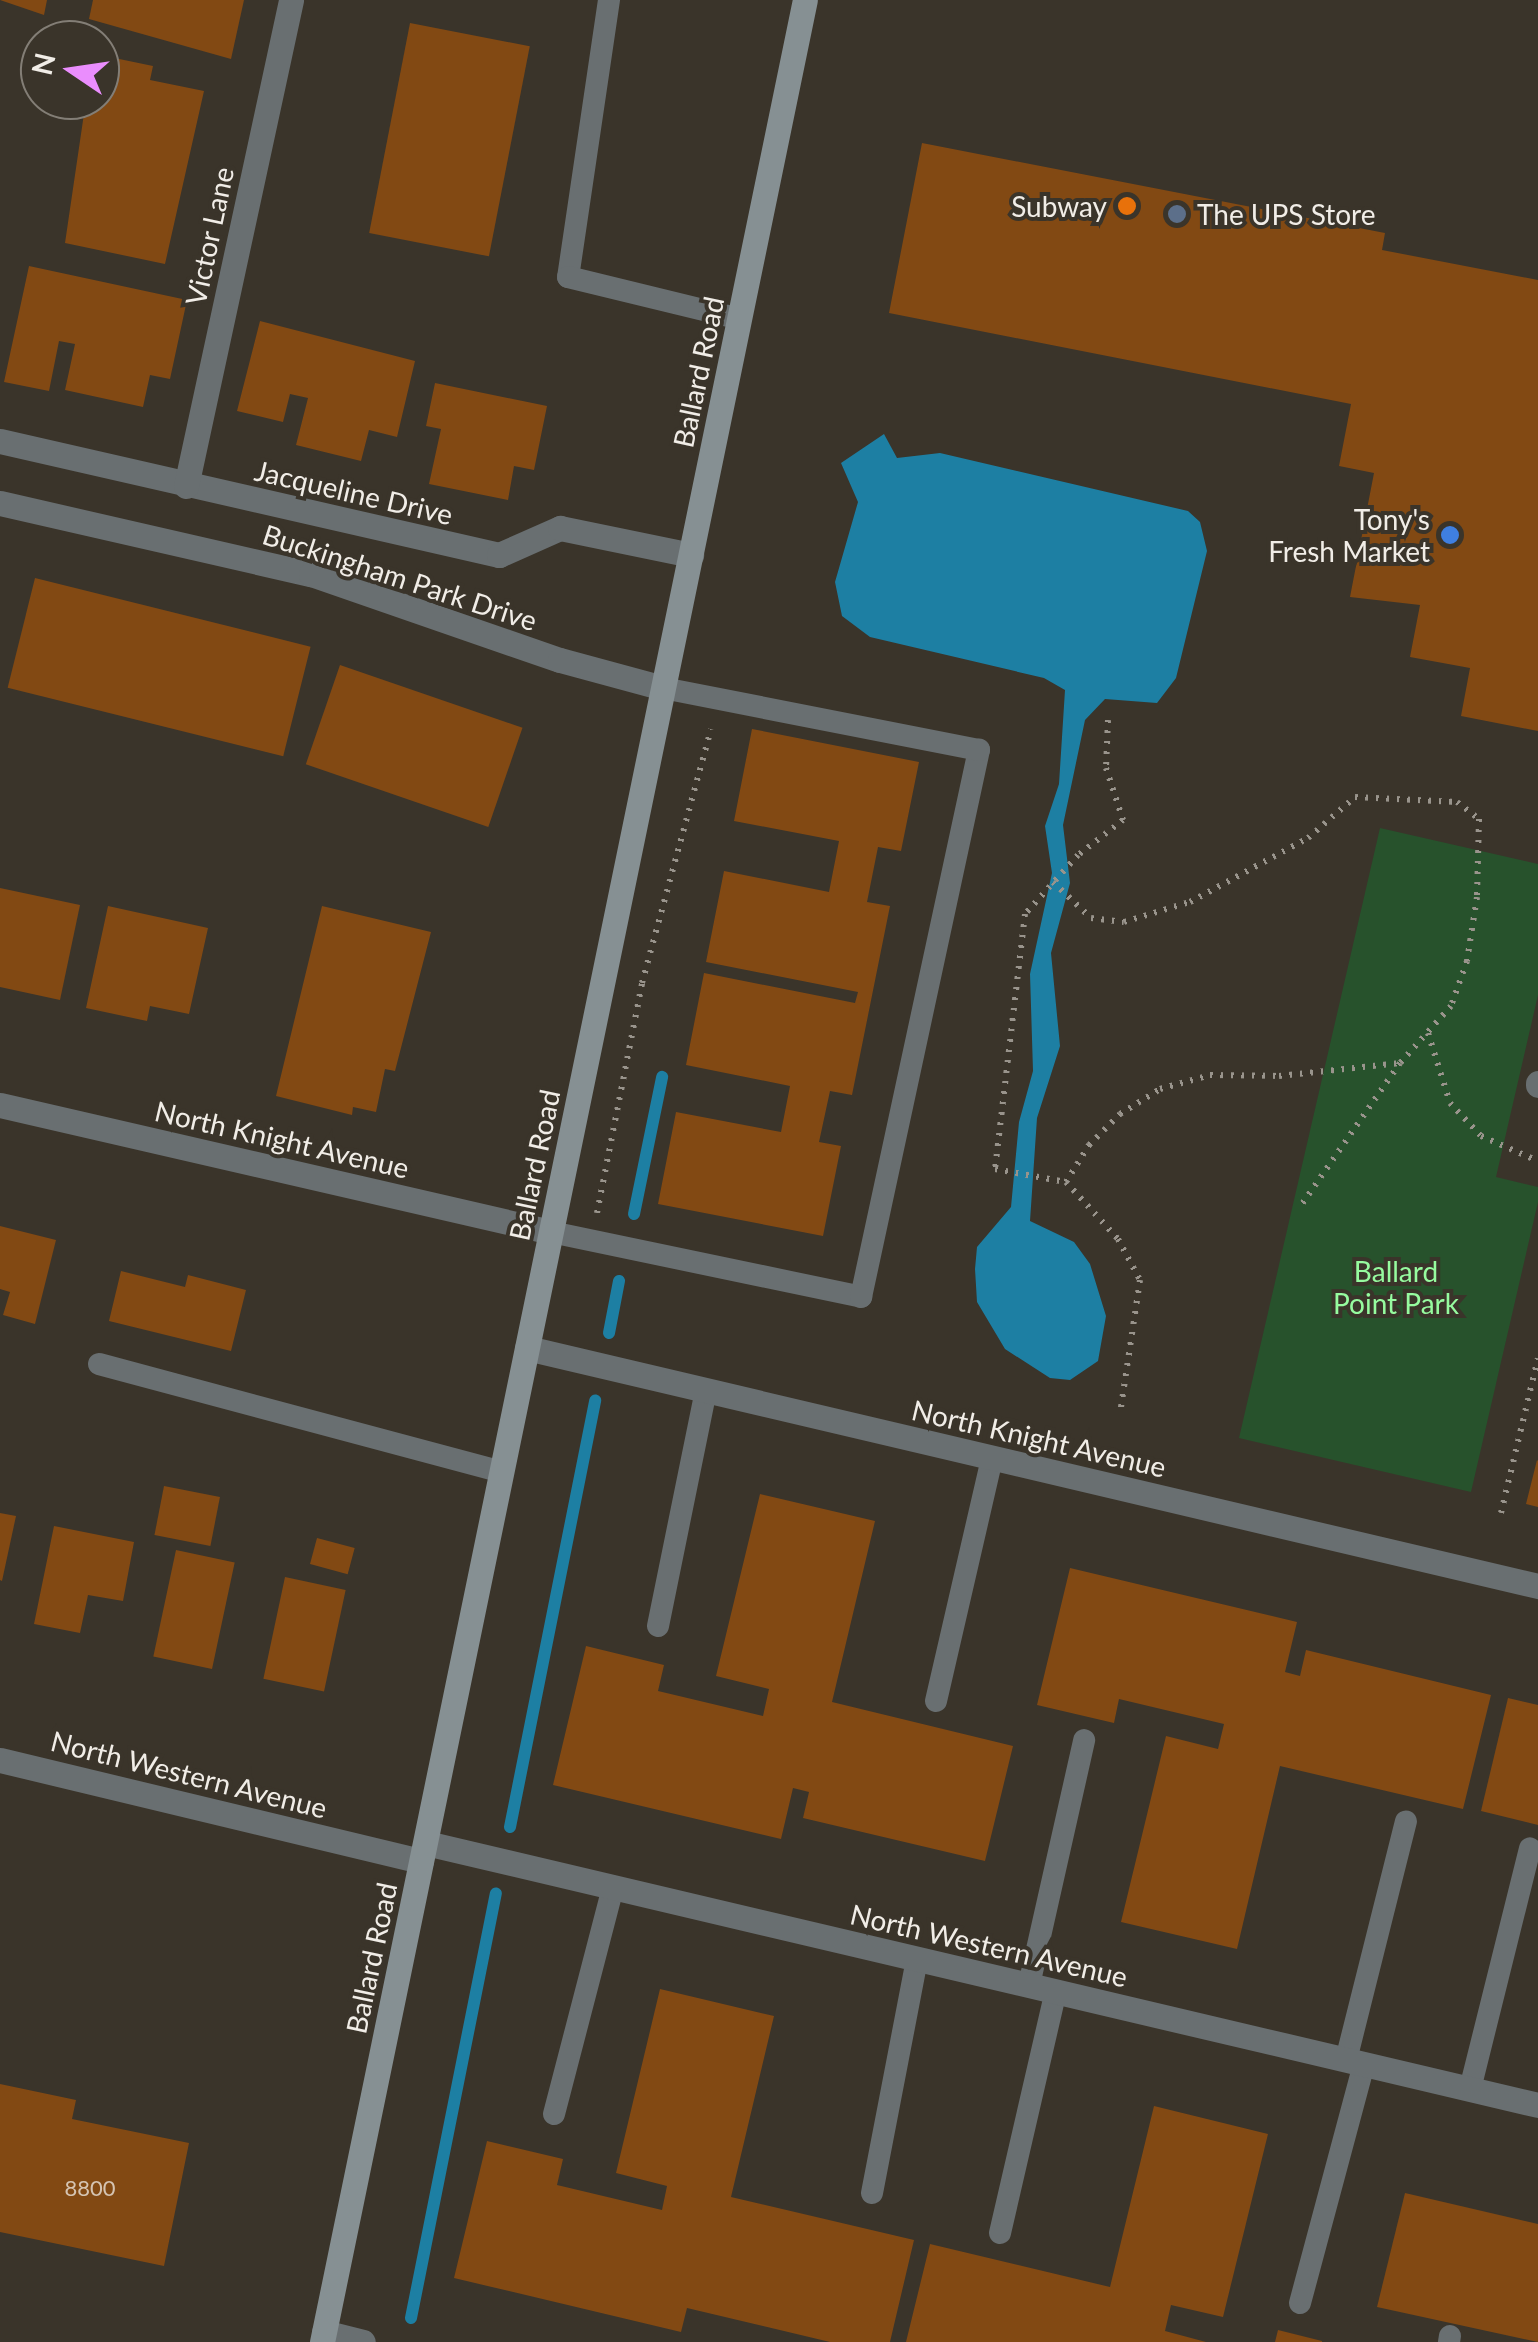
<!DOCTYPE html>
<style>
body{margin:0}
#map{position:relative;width:1538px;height:2342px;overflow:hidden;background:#3a342a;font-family:Lato,sans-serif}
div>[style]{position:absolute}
.green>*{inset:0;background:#27522c}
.water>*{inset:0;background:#1d7fa3}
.stream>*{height:12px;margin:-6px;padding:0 6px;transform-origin:6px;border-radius:6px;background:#1d7fa3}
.building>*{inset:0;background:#824913;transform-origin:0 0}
.path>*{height:6px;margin-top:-3px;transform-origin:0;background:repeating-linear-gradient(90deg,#99948c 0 2.5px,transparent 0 10.5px)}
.lane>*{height:22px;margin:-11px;padding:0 11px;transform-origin:11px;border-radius:11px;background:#696f71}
.street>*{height:25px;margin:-12.5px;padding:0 12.5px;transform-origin:12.5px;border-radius:12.5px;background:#696f71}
.secondary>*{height:25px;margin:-12.5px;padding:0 12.5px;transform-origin:12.5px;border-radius:12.5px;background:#869093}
.dots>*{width:28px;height:28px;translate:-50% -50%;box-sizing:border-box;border:5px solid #3a342a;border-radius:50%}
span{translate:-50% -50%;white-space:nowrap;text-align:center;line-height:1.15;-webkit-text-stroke:8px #3a342a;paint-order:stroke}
.number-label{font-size:22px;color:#d5c4b2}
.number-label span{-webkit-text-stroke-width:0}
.poi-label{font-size:28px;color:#f1ede7}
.right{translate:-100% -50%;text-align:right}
.left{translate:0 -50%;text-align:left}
.street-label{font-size:28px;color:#f1ede7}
.park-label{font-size:28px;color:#96fb9f}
.north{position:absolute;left:20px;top:20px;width:100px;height:100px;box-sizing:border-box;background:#3a342a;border:2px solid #837e76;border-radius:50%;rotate:283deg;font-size:28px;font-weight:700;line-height:40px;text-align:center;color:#f1ede7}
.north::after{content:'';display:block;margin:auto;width:35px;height:45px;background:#ea8dfd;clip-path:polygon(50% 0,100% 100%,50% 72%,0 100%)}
</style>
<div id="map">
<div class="green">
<i style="clip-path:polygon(1380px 828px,1538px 864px,1538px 995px,1496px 1177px,1538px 1187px,1538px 1202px,1471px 1492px,1239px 1438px)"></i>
</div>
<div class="water">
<i style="clip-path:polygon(884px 434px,897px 458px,940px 453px,1188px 511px,1200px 522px,1207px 551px,1176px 678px,1157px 703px,1105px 699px,1085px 720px,1063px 825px,1070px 883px,1051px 953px,1060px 1046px,1037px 1118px,1030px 1221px,1074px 1242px,1090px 1264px,1106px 1316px,1098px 1361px,1070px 1380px,1050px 1378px,1005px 1349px,977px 1302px,975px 1269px,977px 1247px,1011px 1207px,1019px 1122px,1033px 1071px,1030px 974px,1052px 873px,1045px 826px,1059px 784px,1065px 690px,1044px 678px,870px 637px,842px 616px,835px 582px,858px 502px,841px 463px)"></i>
</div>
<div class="stream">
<i style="left:634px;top:1214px;width:140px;rotate:-78.4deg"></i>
<i style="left:609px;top:1333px;width:53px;rotate:-79.1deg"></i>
<i style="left:510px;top:1827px;width:435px;rotate:-78.7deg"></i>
<i style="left:411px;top:2318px;width:433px;rotate:-78.7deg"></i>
</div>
<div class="building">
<i style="clip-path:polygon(0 0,47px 0,44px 15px)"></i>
<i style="clip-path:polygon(93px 0,244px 0,231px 59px,89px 19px)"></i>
<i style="left:410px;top:23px;width:122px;height:214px;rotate:11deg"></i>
<i style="clip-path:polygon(100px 55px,153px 66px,150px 80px,204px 91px,165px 264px,65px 243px,86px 100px,100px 100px)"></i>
<i style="clip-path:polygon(922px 143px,1385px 233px,1382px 250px,1538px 280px,1538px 731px,1461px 716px,1470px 668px,1410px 657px,1420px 605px,1350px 597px,1374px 473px,1339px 466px,1351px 404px,889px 313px)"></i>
<i style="clip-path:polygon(29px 266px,187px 300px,170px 379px,150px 375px,143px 407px,65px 390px,75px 344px,59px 341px,49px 391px,4px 382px)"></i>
<i style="clip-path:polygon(260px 321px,415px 361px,397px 437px,369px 430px,361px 461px,296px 445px,308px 398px,290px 394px,283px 422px,237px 411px)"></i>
<i style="clip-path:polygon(435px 383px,547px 406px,534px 470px,514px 466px,508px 500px,429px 484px,441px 429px,426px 426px)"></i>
<i style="left:35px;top:578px;width:284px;height:113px;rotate:14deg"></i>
<i style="left:340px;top:665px;width:193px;height:105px;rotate:19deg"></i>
<i style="clip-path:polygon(752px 729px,919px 762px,901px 851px,878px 847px,867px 902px,890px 906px,852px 1095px,830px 1091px,819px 1142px,841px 1146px,823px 1236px,658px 1204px,676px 1112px,781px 1132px,790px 1086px,686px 1065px,704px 973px,855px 1003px,858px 992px,706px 962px,724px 871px,829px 892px,839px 841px,734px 821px)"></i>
<i style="clip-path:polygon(0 888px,80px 905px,60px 1000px,0 987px)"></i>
<i style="clip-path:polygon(108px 906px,208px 928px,189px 1014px,150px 1006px,147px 1021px,86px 1008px)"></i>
<i style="clip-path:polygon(322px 906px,431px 932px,395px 1071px,385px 1069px,376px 1112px,353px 1107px,352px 1115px,276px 1096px)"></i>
<i style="clip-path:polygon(0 1226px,56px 1240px,35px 1324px,3px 1315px,10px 1292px,0 1289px)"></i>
<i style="clip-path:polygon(121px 1271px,185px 1287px,188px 1275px,246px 1290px,231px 1351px,109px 1321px)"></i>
<i style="clip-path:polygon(1537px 1460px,1538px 1461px,1538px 1507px,1526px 1504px)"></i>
<i style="left:164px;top:1486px;width:57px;height:50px;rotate:11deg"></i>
<i style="clip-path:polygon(760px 1494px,875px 1521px,832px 1702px,1013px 1746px,985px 1861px,803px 1818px,809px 1792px,793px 1788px,781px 1839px,553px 1785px,586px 1646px,664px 1665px,658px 1691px,763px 1716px,769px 1689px,716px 1676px)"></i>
<i style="clip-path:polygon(0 1513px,16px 1516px,2px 1581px,0 1580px)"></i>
<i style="clip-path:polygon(54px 1526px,134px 1542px,123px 1601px,88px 1595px,80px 1633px,34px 1624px)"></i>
<i style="left:317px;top:1538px;width:39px;height:27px;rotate:15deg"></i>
<i style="left:176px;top:1550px;width:60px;height:109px;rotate:12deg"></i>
<i style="clip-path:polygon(1070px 1568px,1297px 1622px,1285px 1672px,1300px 1676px,1306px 1650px,1491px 1695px,1463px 1809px,1280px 1766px,1237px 1949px,1121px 1922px,1166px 1736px,1218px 1749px,1224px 1724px,1119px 1699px,1114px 1723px,1037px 1705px)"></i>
<i style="left:285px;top:1577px;width:62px;height:104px;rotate:12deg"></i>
<i style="clip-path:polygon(1508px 1698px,1538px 1705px,1538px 1825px,1481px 1811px)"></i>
<i style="clip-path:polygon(660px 1989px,774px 2016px,731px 2197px,914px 2240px,890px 2342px,830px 2342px,687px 2308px,681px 2332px,454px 2278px,487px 2141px,563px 2159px,557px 2185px,662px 2210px,667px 2186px,616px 2173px)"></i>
<i style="clip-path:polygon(0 2084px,76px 2100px,72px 2119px,189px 2143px,164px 2266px,0 2232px)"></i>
<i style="clip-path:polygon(1154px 2106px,1268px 2134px,1223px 2317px,1171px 2305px,1165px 2331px,1206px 2342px,906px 2342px,930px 2244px,1110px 2287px)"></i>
<i style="clip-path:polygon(1405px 2193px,1538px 2224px,1538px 2342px,1377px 2307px)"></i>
<i style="clip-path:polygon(1278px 2330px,1322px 2341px,1322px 2342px,1275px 2342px)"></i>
</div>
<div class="path">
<i style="left:1108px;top:720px;width:48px;rotate:92.4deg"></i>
<i style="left:1106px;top:768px;width:55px;rotate:71.9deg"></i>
<i style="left:1123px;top:820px;width:57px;rotate:142.1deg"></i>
<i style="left:1078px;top:855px;width:79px;rotate:131.9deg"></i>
<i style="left:1025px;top:914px;width:257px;rotate:96.7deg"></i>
<i style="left:995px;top:1169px;width:72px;rotate:10.4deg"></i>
<i style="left:1066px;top:1182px;width:77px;rotate:47.6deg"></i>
<i style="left:1118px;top:1239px;width:47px;rotate:61.8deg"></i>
<i style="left:1140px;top:1280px;width:135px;rotate:98.5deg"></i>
<i style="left:1053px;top:882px;width:52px;rotate:43.5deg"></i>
<i style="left:1091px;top:918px;width:33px;rotate:7deg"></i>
<i style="left:1124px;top:922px;width:69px;rotate:-16.9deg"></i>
<i style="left:1190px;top:902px;width:134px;rotate:-28.5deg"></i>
<i style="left:1308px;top:838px;width:62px;rotate:-41.1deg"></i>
<i style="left:1355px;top:797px;width:102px;rotate:2.8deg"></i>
<i style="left:1457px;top:802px;width:28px;rotate:38deg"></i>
<i style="left:1479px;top:819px;width:78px;rotate:91.5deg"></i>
<i style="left:1477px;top:897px;width:65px;rotate:98.9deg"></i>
<i style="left:1467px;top:961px;width:48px;rotate:109.6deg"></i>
<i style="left:1451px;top:1006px;width:76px;rotate:131.8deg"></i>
<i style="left:1400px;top:1063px;width:172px;rotate:124.8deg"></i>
<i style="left:1428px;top:1033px;width:73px;rotate:72.6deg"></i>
<i style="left:1450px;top:1103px;width:45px;rotate:46.8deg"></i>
<i style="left:1481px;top:1136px;width:62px;rotate:23.7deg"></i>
<i style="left:1066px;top:1182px;width:44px;rotate:-58.1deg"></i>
<i style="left:1089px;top:1145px;width:44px;rotate:-45deg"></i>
<i style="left:1120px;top:1114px;width:47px;rotate:-32deg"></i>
<i style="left:1160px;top:1089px;width:52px;rotate:-15.6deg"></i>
<i style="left:1210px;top:1075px;width:69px;rotate:0.8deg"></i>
<i style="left:1279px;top:1076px;width:122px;rotate:-6.1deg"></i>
<i style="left:597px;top:1213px;width:234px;rotate:-78.9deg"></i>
<i style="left:642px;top:983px;width:263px;rotate:-74.8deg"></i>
<i style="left:1501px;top:1513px;width:159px;rotate:-76.6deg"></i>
</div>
<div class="lane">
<i style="left:609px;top:0;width:280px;rotate:98.4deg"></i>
<i style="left:568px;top:277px;width:177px;rotate:13.7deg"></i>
<i style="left:551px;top:1232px;width:317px;rotate:11.8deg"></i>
<i style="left:861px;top:1297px;width:560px;rotate:-77.83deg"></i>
<i style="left:979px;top:750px;width:322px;rotate:-168.9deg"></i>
<i style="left:99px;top:1364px;width:416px;rotate:15deg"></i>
<i style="left:658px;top:1626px;width:240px;rotate:-78.5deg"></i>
<i style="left:936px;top:1701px;width:249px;rotate:-77deg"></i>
<i style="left:1029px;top:1985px;width:251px;rotate:-77.3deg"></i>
<i style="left:1346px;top:2060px;width:246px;rotate:-75.9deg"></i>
<i style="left:1470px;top:2089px;width:248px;rotate:-76deg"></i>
<i style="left:554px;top:2114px;width:235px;rotate:-75.4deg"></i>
<i style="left:872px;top:2193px;width:238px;rotate:-79.1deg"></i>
<i style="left:1000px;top:2233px;width:248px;rotate:-77deg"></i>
<i style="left:1300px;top:2303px;width:247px;rotate:-75deg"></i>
<i style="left:1449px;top:2342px;width:6px;rotate:-81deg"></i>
</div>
<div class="street">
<i style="left:0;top:441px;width:512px;rotate:12.87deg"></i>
<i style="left:499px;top:555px;width:67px;rotate:-23.9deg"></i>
<i style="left:560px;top:528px;width:134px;rotate:11.6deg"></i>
<i style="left:186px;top:486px;width:497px;rotate:-77.8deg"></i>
<i style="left:0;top:503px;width:319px;rotate:12.9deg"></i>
<i style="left:311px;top:574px;width:263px;rotate:19.1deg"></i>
<i style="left:560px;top:660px;width:107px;rotate:15.2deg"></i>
<i style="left:1538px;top:1083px;width:2px;rotate:90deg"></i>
<i style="left:0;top:1105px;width:565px;rotate:12.98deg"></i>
<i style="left:527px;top:1348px;width:1039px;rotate:13.25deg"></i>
<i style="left:0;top:1760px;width:433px;rotate:13.5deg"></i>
<i style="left:426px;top:1843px;width:1142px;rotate:13.26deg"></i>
<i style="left:324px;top:2332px;width:40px;rotate:14.4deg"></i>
</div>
<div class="secondary">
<i style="left:322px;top:2342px;width:2391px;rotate:-78.35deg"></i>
</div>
<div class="dots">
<i style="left:1127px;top:206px;background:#e8710a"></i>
<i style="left:1177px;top:214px;background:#5c6f8a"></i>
<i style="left:1450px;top:535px;background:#3f7fe0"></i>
</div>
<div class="number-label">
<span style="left:90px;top:2188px">8800</span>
</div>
<div class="poi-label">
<span class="right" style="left:1107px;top:206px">Subway</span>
<span class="left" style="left:1197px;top:214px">The UPS Store</span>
<span class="right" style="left:1430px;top:535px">Tony's<br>Fresh Market</span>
</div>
<div class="street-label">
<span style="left:209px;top:236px;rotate:-78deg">Victor Lane</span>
<span style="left:698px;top:372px;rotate:-78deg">Ballard Road</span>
<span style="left:354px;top:492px;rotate:13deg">Jacqueline Drive</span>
<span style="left:400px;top:577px;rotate:18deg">Buckingham Park Drive</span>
<span style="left:282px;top:1139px;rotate:13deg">North Knight Avenue</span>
<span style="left:534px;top:1165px;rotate:-78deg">Ballard Road</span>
<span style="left:1039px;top:1438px;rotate:13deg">North Knight Avenue</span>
<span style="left:189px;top:1774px;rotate:14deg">North Western Avenue</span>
<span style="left:989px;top:1945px;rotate:13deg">North Western Avenue</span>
<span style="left:371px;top:1958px;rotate:-78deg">Ballard Road</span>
</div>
<div class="park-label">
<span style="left:1396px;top:1287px">Ballard<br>Point Park</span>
</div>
<div class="north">N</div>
</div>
